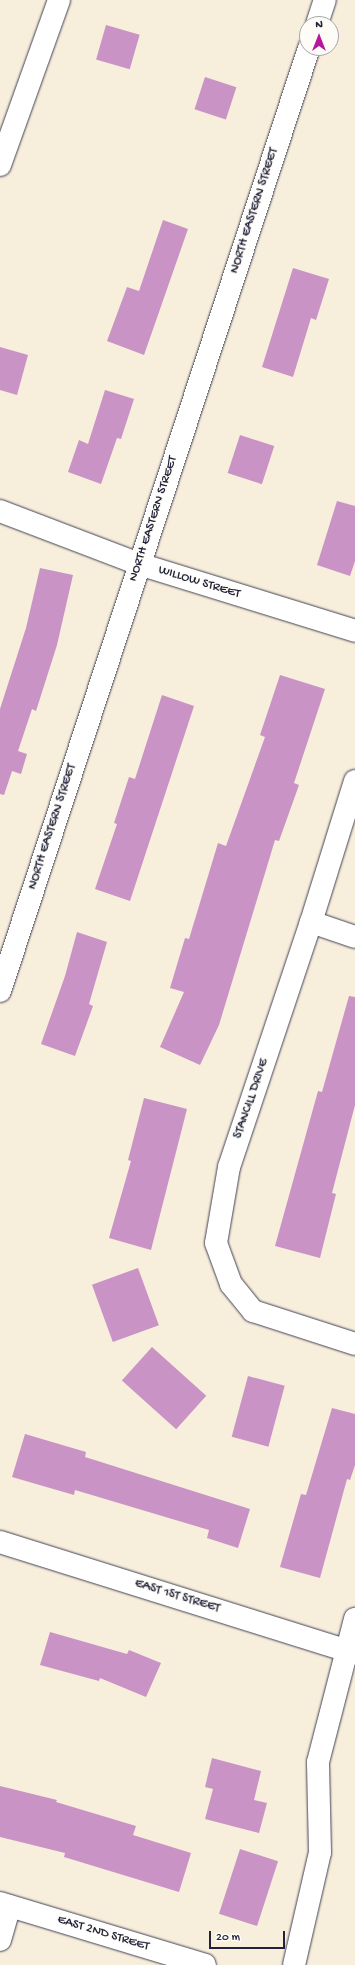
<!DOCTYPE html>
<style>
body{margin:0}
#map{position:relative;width:355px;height:1965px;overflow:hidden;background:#f7eedc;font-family:"Gochi Hand",sans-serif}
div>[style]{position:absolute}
.building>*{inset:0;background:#c993c5;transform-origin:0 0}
.roads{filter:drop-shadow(0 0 1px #424153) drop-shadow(0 0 1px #424153)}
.minor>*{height:22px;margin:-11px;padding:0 11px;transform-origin:11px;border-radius:11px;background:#fff}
span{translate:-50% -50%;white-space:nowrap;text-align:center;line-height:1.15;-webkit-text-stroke:3px #fdfcf7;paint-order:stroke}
.street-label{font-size:13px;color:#22223b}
.north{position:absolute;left:299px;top:16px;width:40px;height:40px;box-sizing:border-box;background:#fdfcf7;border:1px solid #a5a5ac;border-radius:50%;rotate:0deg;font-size:11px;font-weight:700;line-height:16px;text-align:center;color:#22223b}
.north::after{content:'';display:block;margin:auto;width:14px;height:18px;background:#b5179e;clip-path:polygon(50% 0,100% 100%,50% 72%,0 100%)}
.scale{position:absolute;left:209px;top:1931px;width:76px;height:18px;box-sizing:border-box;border:2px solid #22223b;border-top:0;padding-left:5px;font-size:12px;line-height:14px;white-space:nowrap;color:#22223b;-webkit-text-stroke:3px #fdfcf7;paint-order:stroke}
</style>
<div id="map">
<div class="building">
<i style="left:106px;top:25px;width:35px;height:36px;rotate:16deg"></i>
<i style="left:205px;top:77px;width:33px;height:34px;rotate:18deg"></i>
<i style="clip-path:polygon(163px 220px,188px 229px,144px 355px,107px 341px,127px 287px,139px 291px)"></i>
<i style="clip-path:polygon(293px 268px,329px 279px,316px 320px,311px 318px,293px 377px,262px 367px)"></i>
<i style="clip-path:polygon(0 347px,28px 355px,17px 395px,0 390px)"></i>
<i style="clip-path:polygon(105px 390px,134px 399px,121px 439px,117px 438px,101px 484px,68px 472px,79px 440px,88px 444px)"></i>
<i style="left:240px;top:435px;width:36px;height:40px;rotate:18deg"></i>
<i style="clip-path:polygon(337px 501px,355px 506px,355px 561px,350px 576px,317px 565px)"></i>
<i style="clip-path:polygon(40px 568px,73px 575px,57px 645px,36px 711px,32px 709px,18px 751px,27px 754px,21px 774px,12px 771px,4px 795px,0 794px,0 709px,26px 628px)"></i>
<i style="clip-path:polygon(280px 675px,325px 689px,294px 783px,299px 785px,279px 841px,275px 840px,219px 1025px,200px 1065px,160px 1047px,184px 992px,170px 988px,185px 938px,189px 939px,218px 843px,226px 846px,265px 737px,260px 735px)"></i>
<i style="clip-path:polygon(162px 695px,194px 706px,130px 901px,95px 889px,117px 824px,114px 823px,129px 777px,135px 779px)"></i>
<i style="clip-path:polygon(77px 932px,107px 942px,89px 1004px,93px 1006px,75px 1056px,41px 1044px,65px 976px)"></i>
<i style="clip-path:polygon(349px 996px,355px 997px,355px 1105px,332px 1193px,336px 1194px,320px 1258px,275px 1246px,318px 1091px,322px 1092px)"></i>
<i style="clip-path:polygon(144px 1098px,187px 1109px,151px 1250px,109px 1238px,131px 1161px,128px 1160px)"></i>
<i style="left:138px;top:1268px;width:61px;height:49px;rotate:70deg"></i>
<i style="left:152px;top:1347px;width:73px;height:45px;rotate:42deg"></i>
<i style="left:248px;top:1376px;width:38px;height:63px;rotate:15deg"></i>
<i style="clip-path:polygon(332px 1408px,355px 1414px,355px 1465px,350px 1480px,347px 1479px,320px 1578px,280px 1567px,301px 1494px,306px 1495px)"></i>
<i style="clip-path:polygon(25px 1434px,86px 1452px,85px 1457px,250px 1509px,238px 1548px,207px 1538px,209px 1530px,75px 1490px,74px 1495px,12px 1477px)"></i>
<i style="clip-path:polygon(50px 1632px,127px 1654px,129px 1650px,161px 1663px,146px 1697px,100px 1678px,99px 1681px,40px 1665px)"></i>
<i style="clip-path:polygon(212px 1758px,261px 1771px,254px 1800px,267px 1803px,259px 1833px,205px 1819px,213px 1789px,205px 1787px)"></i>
<i style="clip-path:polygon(0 1786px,57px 1800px,56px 1802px,136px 1826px,133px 1835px,191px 1853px,179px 1892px,64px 1857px,65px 1853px,0 1837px)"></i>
<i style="left:240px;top:1849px;width:40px;height:68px;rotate:18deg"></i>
</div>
<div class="roads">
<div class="minor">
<i style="left:317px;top:24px;width:25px;rotate:-72deg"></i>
<i style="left:0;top:165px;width:175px;rotate:-70.3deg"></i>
<i style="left:0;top:511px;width:149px;rotate:20.9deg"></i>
<i style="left:139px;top:564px;width:226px;rotate:17.2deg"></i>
<i style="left:355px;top:781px;width:148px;rotate:107.3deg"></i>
<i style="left:311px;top:922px;width:258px;rotate:108.5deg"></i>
<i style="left:229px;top:1167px;width:77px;rotate:99.7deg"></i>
<i style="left:216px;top:1243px;width:44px;rotate:69.9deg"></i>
<i style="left:231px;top:1284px;width:35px;rotate:51deg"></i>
<i style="left:253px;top:1311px;width:107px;rotate:17.9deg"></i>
<i style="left:311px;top:922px;width:46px;rotate:18.8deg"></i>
<i style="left:0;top:991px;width:992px;rotate:-71.86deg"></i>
<i style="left:0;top:1542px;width:372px;rotate:17.4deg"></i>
<i style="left:0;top:1903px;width:214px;rotate:16.8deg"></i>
<i style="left:0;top:1940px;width:35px;rotate:-74deg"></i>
<i style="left:294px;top:1965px;width:116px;rotate:-77deg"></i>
<i style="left:320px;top:1852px;width:90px;rotate:-91.3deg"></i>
<i style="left:318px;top:1762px;width:148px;rotate:-75.5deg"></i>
</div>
</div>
<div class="street-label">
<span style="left:255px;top:211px;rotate:-72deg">NORTH EASTERN STREET</span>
<span style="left:154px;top:519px;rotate:-72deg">NORTH EASTERN STREET</span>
<span style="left:199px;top:583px;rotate:17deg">WILLOW STREET</span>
<span style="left:53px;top:827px;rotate:-72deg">NORTH EASTERN STREET</span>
<span style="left:252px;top:1099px;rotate:-71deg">STANCILL DRIVE</span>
<span style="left:177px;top:1597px;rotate:17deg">EAST 1ST STREET</span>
<span style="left:103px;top:1934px;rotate:17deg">EAST 2ND STREET</span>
</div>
<div class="north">N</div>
<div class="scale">20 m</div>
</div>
